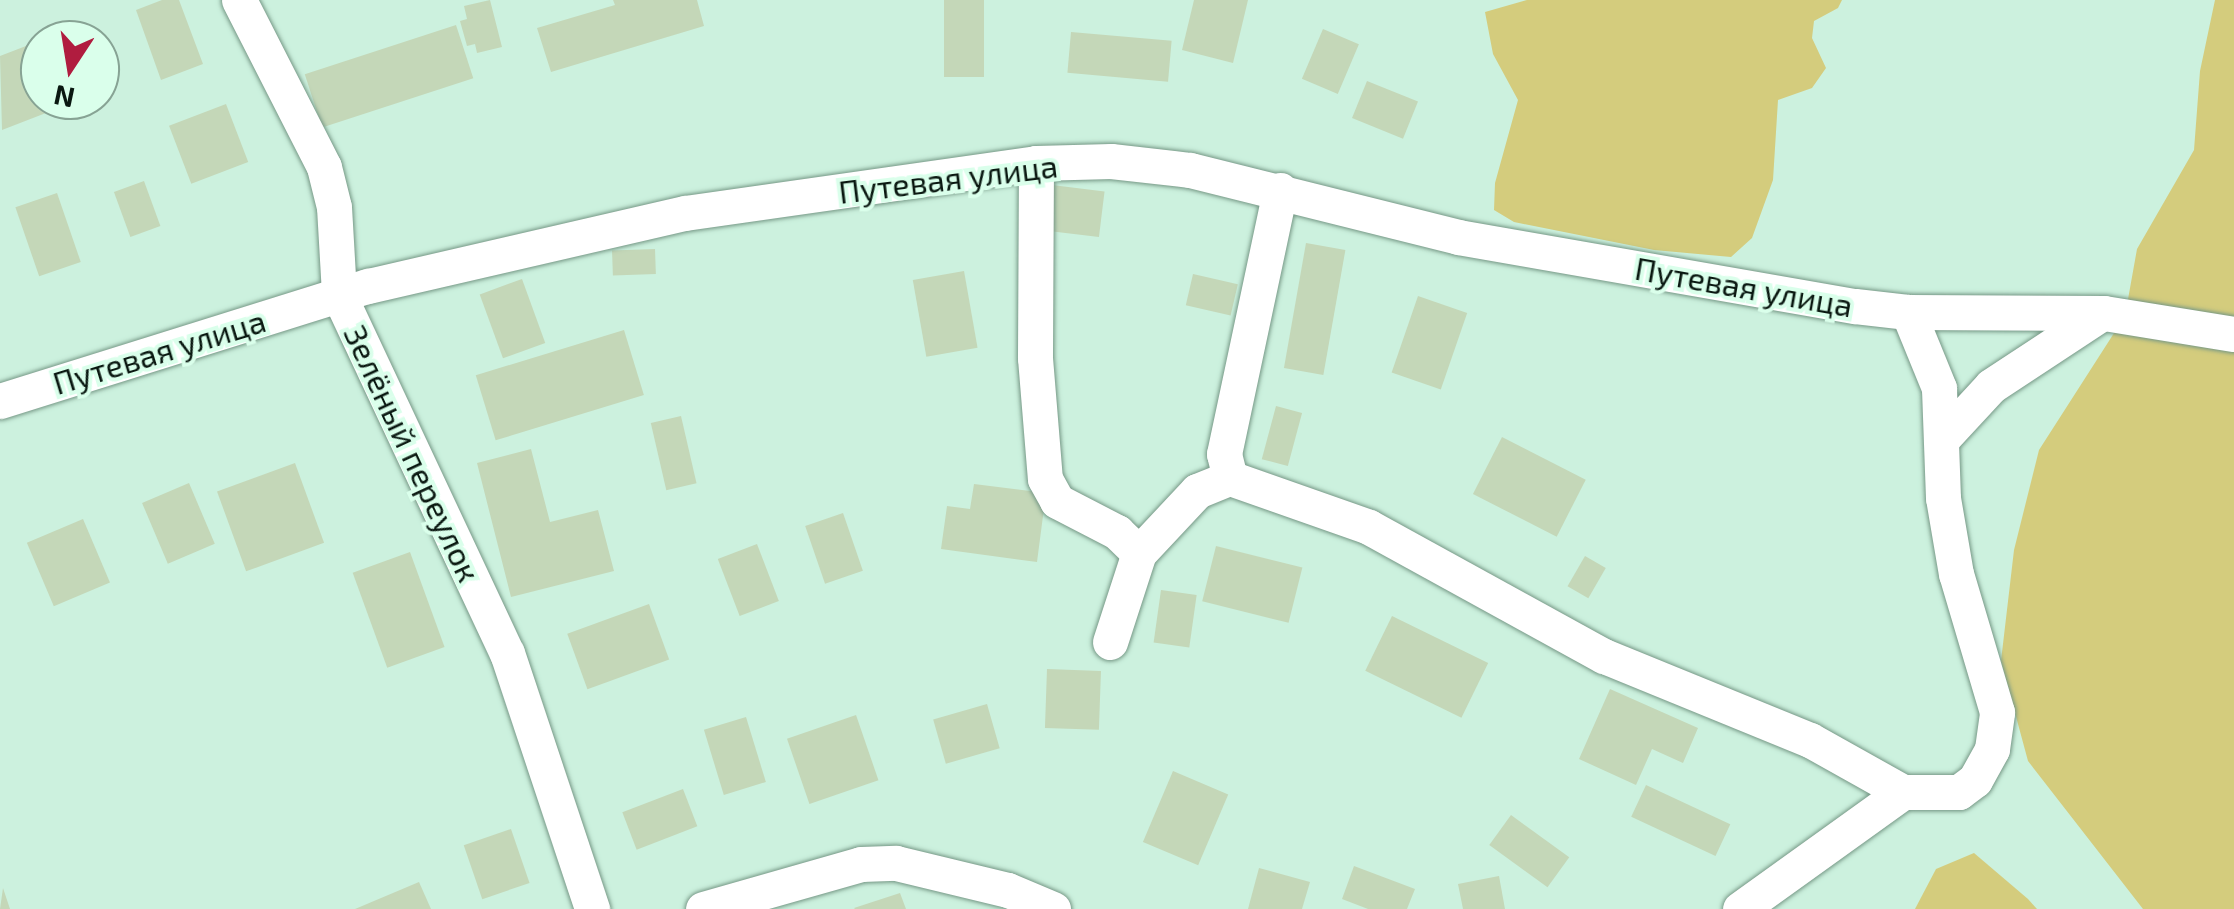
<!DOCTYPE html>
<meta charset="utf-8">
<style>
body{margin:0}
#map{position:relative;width:2234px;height:909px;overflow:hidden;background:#ccf1de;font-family:"Exo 2",sans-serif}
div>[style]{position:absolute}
.green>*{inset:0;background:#d4cc7d}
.building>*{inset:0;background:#c4d7b8;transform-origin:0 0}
.roads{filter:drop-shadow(0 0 2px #769886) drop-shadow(0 0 2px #769886)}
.minor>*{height:35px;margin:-17.5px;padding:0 17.5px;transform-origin:17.5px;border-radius:17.5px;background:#fff}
span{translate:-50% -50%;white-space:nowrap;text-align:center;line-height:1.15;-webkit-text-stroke:8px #daffeb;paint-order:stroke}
.street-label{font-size:32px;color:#0a1811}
.north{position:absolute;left:20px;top:20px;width:100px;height:100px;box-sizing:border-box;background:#daffeb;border:2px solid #87a394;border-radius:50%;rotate:192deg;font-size:28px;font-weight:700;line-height:40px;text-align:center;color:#0a1811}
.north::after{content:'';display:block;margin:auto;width:35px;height:45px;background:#b01c3f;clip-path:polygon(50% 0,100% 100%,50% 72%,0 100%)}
</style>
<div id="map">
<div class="green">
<i style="clip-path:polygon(1527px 0,1842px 0,1838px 8px,1814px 21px,1812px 38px,1826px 68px,1812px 88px,1778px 100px,1773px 180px,1752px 238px,1731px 257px,1654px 250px,1514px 222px,1494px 210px,1495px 183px,1518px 100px,1493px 54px,1485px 12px)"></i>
<i style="clip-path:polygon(2215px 0,2234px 0,2234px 909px,2143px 909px,2028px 761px,2001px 661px,2014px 550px,2039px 450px,2125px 316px,2137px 249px,2194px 150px,2200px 71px)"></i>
<i style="clip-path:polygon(1974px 853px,2028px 899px,2037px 909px,1915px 909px,1936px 869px)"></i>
</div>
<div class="building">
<i style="clip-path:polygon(162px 0,179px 0,203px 64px,161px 80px,136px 10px)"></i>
<i style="clip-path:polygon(490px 0,502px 47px,477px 53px,475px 44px,467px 46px,460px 21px,467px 19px,464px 6px)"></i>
<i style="clip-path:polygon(613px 0,697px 0,704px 26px,551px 72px,537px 28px,615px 5px)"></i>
<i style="left:944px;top:0;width:40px;height:77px"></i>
<i style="clip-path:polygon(1194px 0,1248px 0,1233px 63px,1182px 50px)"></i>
<i style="left:456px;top:25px;width:56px;height:159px;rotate:72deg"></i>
<i style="left:1323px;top:29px;width:39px;height:54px;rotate:23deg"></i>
<i style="left:1071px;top:32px;width:101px;height:41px;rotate:5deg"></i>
<i style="clip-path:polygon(39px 41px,40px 100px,62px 100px,64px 106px,2px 130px,0 56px)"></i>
<i style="left:1367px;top:81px;width:55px;height:40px;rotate:22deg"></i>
<i style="left:226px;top:104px;width:62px;height:61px;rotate:69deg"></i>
<i style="left:144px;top:181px;width:48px;height:32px;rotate:70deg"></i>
<i style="left:1044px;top:184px;width:61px;height:46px;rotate:7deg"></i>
<i style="left:57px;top:193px;width:73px;height:44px;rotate:71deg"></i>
<i style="left:1306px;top:243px;width:40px;height:127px;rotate:10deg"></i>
<i style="left:655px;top:249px;width:25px;height:43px;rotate:88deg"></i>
<i style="left:964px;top:271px;width:78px;height:52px;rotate:80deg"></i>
<i style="left:1193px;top:274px;width:46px;height:32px;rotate:13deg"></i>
<i style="left:522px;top:279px;width:68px;height:45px;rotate:70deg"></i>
<i style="left:1418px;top:296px;width:52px;height:81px;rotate:19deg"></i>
<i style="left:624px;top:330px;width:68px;height:155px;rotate:73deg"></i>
<i style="left:1276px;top:406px;width:27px;height:55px;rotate:15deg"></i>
<i style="left:681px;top:416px;width:69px;height:31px;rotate:77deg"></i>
<i style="left:1502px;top:437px;width:94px;height:64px;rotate:27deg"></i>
<i style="clip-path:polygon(531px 449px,550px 522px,598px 510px,614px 571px,511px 597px,477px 463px)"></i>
<i style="left:295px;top:463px;width:85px;height:83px;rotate:70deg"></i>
<i style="left:189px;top:483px;width:66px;height:51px;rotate:67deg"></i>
<i style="clip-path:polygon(974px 484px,1046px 493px,1037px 562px,941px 549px,947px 506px,970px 509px)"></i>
<i style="left:843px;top:513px;width:61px;height:40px;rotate:71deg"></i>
<i style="left:83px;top:519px;width:69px;height:61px;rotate:67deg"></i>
<i style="left:757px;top:544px;width:61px;height:42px;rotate:69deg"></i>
<i style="left:1216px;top:546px;width:89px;height:57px;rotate:14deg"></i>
<i style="left:410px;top:552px;width:101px;height:61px;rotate:70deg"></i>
<i style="left:1585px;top:556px;width:24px;height:35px;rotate:30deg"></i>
<i style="left:1161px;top:590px;width:36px;height:53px;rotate:8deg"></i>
<i style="left:649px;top:604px;width:59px;height:87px;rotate:70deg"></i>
<i style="left:1392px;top:616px;width:107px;height:61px;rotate:26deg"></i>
<i style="left:1047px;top:669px;width:54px;height:59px;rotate:2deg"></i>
<i style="clip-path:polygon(1610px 689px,1698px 728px,1683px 763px,1652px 749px,1636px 785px,1579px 759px)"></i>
<i style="left:987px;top:704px;width:46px;height:56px;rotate:74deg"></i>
<i style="left:856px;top:715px;width:69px;height:73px;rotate:71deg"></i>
<i style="left:746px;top:717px;width:68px;height:44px;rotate:73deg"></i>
<i style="left:1173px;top:771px;width:60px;height:77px;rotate:23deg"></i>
<i style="left:1646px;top:785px;width:93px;height:35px;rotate:25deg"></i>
<i style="left:683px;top:789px;width:40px;height:65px;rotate:69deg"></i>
<i style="left:1511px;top:815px;width:72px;height:37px;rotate:36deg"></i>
<i style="left:511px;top:829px;width:57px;height:50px;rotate:71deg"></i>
<i style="clip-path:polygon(1354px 866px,1415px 889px,1407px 909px,1368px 909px,1342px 899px)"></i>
<i style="clip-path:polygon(1259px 868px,1310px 882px,1302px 909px,1248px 909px)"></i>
<i style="clip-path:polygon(1499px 876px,1505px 909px,1463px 909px,1458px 884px)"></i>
<i style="clip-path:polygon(419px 882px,431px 909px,355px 909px)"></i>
<i style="clip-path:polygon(3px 888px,10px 909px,0 909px)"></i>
<i style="clip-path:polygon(900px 893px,906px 909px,855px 909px,854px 908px)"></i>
</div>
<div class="roads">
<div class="minor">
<i style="left:239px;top:0;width:187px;rotate:63deg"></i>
<i style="left:324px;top:167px;width:41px;rotate:76deg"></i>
<i style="left:334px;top:207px;width:88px;rotate:86.7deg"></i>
<i style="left:339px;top:295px;width:395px;rotate:64.9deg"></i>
<i style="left:507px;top:653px;width:270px;rotate:71.6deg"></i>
<i style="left:1036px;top:163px;width:195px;rotate:90.3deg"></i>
<i style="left:1035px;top:358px;width:121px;rotate:85.3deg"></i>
<i style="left:1045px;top:479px;width:25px;rotate:61deg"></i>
<i style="left:1057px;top:501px;width:68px;rotate:27.3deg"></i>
<i style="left:1117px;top:532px;width:30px;rotate:44deg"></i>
<i style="left:0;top:401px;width:386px;rotate:-17.4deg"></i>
<i style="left:368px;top:286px;width:325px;rotate:-13deg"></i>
<i style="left:685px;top:213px;width:355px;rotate:-8.1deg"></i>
<i style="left:1036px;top:163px;width:75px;rotate:-1.5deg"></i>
<i style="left:1111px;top:161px;width:80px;rotate:6.5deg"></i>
<i style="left:1190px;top:170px;width:276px;rotate:14deg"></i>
<i style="left:1458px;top:237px;width:403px;rotate:9.9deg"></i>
<i style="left:1855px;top:306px;width:53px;rotate:6.5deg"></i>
<i style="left:1908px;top:312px;width:196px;rotate:0.3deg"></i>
<i style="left:2104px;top:313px;width:132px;rotate:9.2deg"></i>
<i style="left:1944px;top:437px;width:69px;rotate:-47.3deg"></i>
<i style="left:1991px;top:386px;width:129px;rotate:-33.3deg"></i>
<i style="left:1230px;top:478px;width:25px;rotate:-104deg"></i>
<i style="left:1224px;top:454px;width:270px;rotate:-78deg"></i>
<i style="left:1110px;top:642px;width:94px;rotate:-72deg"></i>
<i style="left:1139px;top:553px;width:85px;rotate:-46.9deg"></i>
<i style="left:1197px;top:491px;width:35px;rotate:-22deg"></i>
<i style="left:1230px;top:478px;width:147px;rotate:19.4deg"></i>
<i style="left:1369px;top:527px;width:268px;rotate:28.8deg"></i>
<i style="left:1604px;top:656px;width:222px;rotate:22.2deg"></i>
<i style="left:1810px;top:740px;width:107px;rotate:29.2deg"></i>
<i style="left:1903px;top:792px;width:56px"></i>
<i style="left:1959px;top:792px;width:20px;rotate:-37deg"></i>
<i style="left:1975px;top:780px;width:35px;rotate:-61deg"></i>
<i style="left:1992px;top:749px;width:37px;rotate:-82deg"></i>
<i style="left:1997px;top:712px;width:144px;rotate:-106.5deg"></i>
<i style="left:1956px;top:574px;width:77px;rotate:-99.7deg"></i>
<i style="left:1943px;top:498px;width:110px;rotate:-92.1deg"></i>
<i style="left:1939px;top:388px;width:82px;rotate:-112.2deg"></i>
<i style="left:703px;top:909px;width:164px;rotate:-15.9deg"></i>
<i style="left:861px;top:864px;width:35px;rotate:-2deg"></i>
<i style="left:896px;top:863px;width:115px;rotate:13.6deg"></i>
<i style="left:1008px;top:890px;width:49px;rotate:22.9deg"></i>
<i style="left:1740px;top:909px;width:201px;rotate:-35.7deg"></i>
</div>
</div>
<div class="street-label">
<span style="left:948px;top:178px;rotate:-7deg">Путевая улица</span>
<span style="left:1744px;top:286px;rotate:10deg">Путевая улица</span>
<span style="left:159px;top:351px;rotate:-17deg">Путевая улица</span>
<span style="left:413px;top:453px;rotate:65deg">Зелёный переулок</span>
</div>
<div class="north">N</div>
</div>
